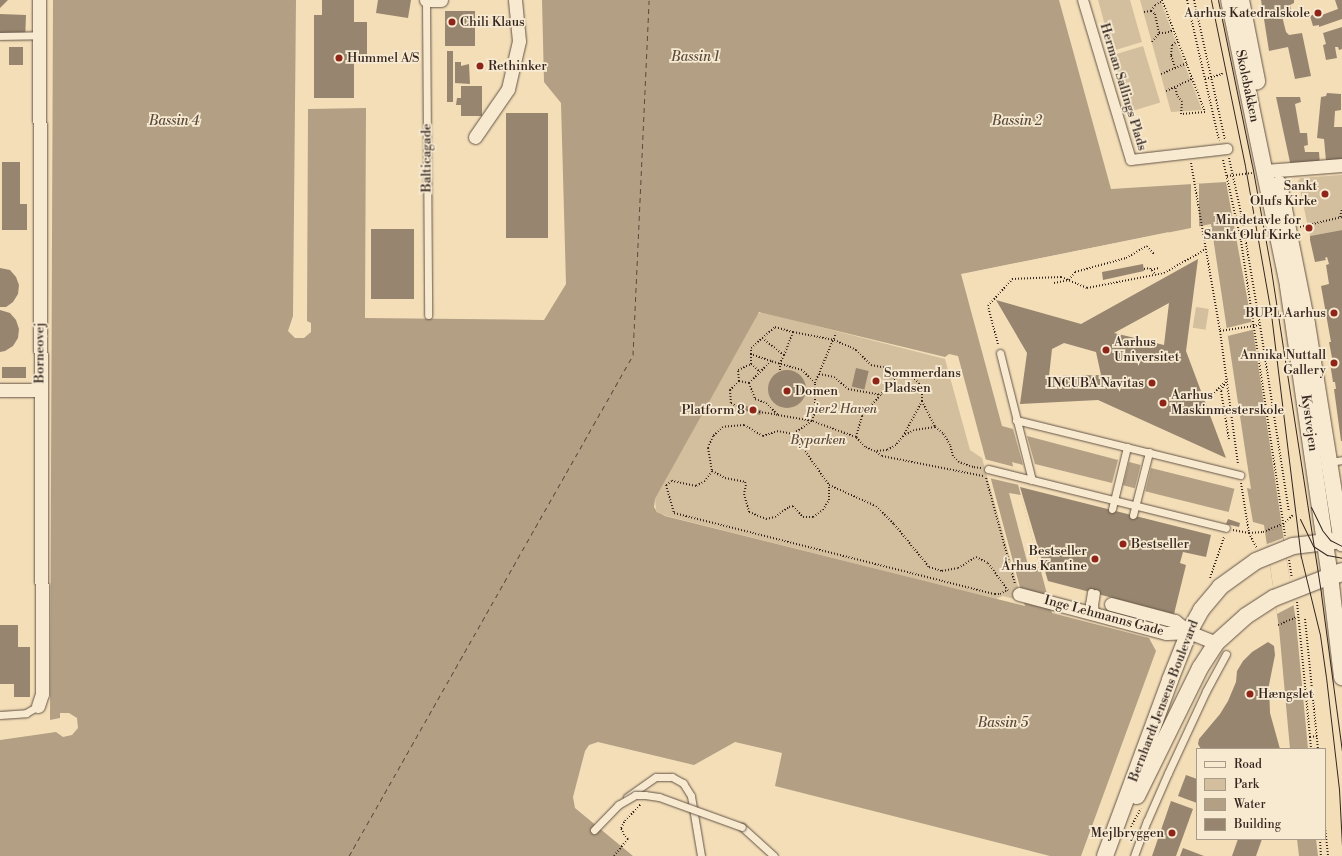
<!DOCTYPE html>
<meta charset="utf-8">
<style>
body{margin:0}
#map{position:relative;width:1342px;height:856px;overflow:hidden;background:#f3deb8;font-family:"Libre Bodoni",serif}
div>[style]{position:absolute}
.green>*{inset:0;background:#d3bf9e;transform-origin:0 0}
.water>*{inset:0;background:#b29f84;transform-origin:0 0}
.pier>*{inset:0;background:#f3deb8;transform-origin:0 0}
.ferry>*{height:1px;margin-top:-0.5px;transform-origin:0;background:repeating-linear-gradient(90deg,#5a4a3d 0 5px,transparent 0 9px)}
.building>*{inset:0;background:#97856f;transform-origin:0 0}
.round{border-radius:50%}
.path>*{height:2px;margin-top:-1px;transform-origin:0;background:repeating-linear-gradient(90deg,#34251f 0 1px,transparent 0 3px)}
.roads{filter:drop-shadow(0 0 1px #645345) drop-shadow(0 0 1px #645345)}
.service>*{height:7px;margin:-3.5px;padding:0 3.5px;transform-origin:3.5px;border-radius:3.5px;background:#f7ead1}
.pedestrian>*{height:10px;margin:-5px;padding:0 5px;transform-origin:5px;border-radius:5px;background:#f7ead1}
.minor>*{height:13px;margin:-6.5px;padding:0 6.5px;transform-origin:6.5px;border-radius:6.5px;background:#f7ead1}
.tertiary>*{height:16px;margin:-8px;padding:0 8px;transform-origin:8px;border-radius:8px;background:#f7ead1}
.secondary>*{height:18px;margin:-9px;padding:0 9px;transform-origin:9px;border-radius:9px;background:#f7ead1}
.tram>*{height:1px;margin:-0.5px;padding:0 0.5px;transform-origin:0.5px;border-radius:0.5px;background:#34251f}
.bridges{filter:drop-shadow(0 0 1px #645345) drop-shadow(0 0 1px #645345)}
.service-bridge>*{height:7px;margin:-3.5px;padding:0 3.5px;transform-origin:3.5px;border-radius:3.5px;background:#f7ead1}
.dots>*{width:11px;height:11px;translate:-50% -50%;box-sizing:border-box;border:2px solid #f7ead1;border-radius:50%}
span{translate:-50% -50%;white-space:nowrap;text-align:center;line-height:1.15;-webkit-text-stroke:3.5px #f7ead1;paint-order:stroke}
.poi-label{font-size:13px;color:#34251f}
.right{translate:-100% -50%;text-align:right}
.left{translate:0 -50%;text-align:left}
.street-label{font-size:13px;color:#34251f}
.park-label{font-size:13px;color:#5c4c3f;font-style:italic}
.water-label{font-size:14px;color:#5a4a3d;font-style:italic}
.legend{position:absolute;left:1196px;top:748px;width:130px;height:92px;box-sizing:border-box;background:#f7ead1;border:1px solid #a99b8a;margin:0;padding:5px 7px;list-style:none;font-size:12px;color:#34251f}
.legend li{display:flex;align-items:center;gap:8px;height:20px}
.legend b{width:20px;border:1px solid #a99b8a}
</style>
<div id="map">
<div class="green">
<i style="clip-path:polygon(1098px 0,1130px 0,1142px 42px,1112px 51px)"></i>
<i style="clip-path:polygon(1140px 0,1160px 0,1202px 110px,1171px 112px)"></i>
<i style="left:1143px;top:46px;width:59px;height:32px;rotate:73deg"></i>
<i style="clip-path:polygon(1342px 175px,1342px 230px,1310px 236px,1298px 181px,1301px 178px)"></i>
<i style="left:1196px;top:307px;width:13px;height:21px;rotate:9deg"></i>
<i style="clip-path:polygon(762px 312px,945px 359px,970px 450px,982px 458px,1022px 601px,1003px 596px,996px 599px,667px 516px,660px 514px,656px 510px,655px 499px,757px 314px)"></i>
</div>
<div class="water">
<i style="clip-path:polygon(evenodd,53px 0,296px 0,293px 316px,288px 331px,295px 338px,304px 338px,311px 332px,311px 323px,307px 321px,308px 109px,366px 108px,365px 318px,544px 320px,566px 284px,561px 103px,544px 82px,542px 0,1059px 0,1111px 189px,1226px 182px,1253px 330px,1296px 622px,1308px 749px,1290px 749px,1279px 628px,1264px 525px,1253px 522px,1247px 488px,1251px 489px,1211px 224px,961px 274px,1002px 426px,1013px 429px,1023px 465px,1012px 462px,1052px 613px,1149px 638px,1156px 651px,1081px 856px,1050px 856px,775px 786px,782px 753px,735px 742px,694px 765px,598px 742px,589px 745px,585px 751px,573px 797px,575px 808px,633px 856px,0 856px,0 740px,56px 732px,63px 737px,72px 735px,78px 728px,77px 718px,69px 713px,60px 713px,60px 718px,50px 720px,53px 0,759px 312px,945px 357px,949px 354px,958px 356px,1025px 606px,665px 516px,657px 512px,654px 507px,655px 499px,759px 312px)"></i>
<i style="clip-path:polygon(1027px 436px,1118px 460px,1112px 483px,1035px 464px)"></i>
<i style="left:1129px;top:462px;width:12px;height:24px;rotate:14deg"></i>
<i style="left:1151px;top:468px;width:86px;height:24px;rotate:14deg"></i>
<i style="clip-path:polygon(1297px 839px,1316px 839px,1318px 856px,1299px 856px)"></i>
</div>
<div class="pier">
<i style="left:1191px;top:184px;width:8px;height:45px"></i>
<i style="clip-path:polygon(1169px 232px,1166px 235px,980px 272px,978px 271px)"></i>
<i style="left:1251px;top:322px;width:8px;height:26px;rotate:76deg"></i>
<i style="clip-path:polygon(984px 459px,1015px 467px,1019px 485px,989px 478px)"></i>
<i style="clip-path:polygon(1009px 493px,1021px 495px,1040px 568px,1028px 565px)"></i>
<i style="clip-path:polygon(1283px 538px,1294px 605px,1277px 614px,1267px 544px)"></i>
</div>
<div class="ferry">
<i style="left:349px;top:856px;width:576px;rotate:-60.45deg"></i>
<i style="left:633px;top:355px;width:355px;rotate:-87.4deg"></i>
</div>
<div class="building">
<i style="clip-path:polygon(0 0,8px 0,0 8px)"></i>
<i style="clip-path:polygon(322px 0,354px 0,354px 22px,367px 22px,367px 61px,354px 61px,354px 98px,314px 98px,314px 15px,322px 15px)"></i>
<i style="clip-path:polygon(378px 0,411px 0,408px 18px,376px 13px)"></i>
<i style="clip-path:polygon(1261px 0,1294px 0,1294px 3px,1290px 5px,1291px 10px,1281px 12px,1286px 32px,1289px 35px,1302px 33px,1311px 76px,1295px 79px,1288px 47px,1269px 51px)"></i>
<i style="clip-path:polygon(1335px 0,1342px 0,1342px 19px,1319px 27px,1319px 25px,1313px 26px,1310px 16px,1317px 13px,1319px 16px,1338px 9px)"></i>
<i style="left:445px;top:11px;width:30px;height:35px"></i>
<i style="left:0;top:14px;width:26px;height:20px;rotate:2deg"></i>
<i style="clip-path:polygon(1342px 27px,1342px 49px,1339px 50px,1338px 47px,1335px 47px,1337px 58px,1326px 60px,1323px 45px,1326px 44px,1323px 33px)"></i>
<i style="left:9px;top:47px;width:14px;height:18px"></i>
<i style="left:447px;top:51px;width:6px;height:51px"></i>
<i style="clip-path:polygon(455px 62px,461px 62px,461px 66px,469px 64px,470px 84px,455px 83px)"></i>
<i style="clip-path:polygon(461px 86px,482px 86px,482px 116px,461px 116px,461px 105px,456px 105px,457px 98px,461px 98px)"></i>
<i style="clip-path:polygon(1327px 93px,1341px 94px,1341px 110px,1335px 111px,1334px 127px,1342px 127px,1342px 160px,1326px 161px,1324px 139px,1317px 138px,1321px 97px,1326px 96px)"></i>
<i style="clip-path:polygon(1276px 97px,1300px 97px,1301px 102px,1295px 104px,1300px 133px,1307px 133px,1308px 145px,1304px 146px,1305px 152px,1319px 152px,1320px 165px,1291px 167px)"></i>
<i style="left:506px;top:113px;width:42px;height:125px"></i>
<i style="clip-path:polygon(2px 162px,20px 162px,20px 204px,27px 204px,27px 230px,2px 230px)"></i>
<i style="left:371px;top:229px;width:43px;height:70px"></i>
<i style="clip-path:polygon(1342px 230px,1342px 441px,1341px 441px,1334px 389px,1336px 389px,1335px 382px,1333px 382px,1330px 363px,1333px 363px,1329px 342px,1331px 342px,1321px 286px,1329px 284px,1326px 265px,1329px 264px,1327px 257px,1325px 258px,1326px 260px,1315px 262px,1310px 240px,1310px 236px)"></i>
<i style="clip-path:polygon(evenodd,1198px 259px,1186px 351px,1226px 458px,1098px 400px,1020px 404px,1027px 353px,996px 300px,1081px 324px,1198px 259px,1169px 303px,1164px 345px,1114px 333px,1169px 303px,1198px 259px,1064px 343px,1096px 352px,1101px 375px,1049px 376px,1052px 349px,1064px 343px)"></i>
<i style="clip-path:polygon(1143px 264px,1144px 271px,1103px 280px,1102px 272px)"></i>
<i style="clip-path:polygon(0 268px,10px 270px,16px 277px,19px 285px,18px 294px,13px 302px,6px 307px,0 307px)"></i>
<i style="clip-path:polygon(0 310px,10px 313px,16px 320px,19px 329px,18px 338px,13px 346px,5px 351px,0 352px)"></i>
<i style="left:2px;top:367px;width:24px;height:11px"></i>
<i style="left:856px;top:368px;width:13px;height:19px;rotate:13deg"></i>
<i class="round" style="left:768px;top:370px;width:38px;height:38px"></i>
<i style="left:746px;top:406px;width:16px;height:5px;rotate:15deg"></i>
<i style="clip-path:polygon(1020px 487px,1211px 535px,1206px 557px,1183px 552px,1180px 563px,1186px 565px,1174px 614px,1048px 581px)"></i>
<i style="clip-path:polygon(1228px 519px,1240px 523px,1239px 527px,1226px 524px)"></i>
<i style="clip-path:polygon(0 625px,18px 625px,18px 647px,30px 647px,30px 697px,14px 697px,14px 684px,0 684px)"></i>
<i style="clip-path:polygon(1268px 642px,1274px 646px,1275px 655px,1269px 685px,1270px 713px,1280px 749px,1201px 749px,1198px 744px,1199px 739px,1220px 714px,1228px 701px,1236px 682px,1237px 671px,1243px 661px,1252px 652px)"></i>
<i style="clip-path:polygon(1186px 775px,1197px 779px,1197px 803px,1178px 796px)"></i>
<i style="clip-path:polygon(1171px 801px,1193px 809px,1176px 856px,1152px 856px)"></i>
<i style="clip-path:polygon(1238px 839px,1262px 839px,1256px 856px,1232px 856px)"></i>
<i style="clip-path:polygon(1183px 848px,1204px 856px,1180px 856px)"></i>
</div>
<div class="path">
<i style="left:1162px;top:0;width:120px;rotate:69deg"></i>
<i style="left:1205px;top:112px;width:24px;rotate:175deg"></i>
<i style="left:1181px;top:114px;width:12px;rotate:-85deg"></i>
<i style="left:1182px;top:102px;width:9px;rotate:-126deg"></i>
<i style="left:1177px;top:95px;width:9px;rotate:-103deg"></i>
<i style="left:1187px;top:0;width:81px;rotate:77.2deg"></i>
<i style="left:1205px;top:79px;width:18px;rotate:-16deg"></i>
<i style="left:1222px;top:74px;width:3px;rotate:-108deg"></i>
<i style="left:1194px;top:0;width:143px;rotate:77.5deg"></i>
<i style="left:1151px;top:11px;width:5px;rotate:37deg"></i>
<i style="left:1155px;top:14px;width:19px;rotate:78deg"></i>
<i style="left:1144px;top:12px;width:7px;rotate:-8deg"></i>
<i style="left:1151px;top:11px;width:7px;rotate:-56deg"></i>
<i style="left:1155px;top:5px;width:8px;rotate:-30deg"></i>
<i style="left:1152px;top:42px;width:11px;rotate:-52deg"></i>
<i style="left:1159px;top:33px;width:6px"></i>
<i style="left:1165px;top:33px;width:9px;rotate:-18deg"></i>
<i style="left:1175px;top:68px;width:14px;rotate:-107deg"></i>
<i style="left:1171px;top:55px;width:10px;rotate:-84deg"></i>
<i style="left:1172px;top:45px;width:7px;rotate:-34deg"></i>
<i style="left:1161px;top:74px;width:28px;rotate:-23deg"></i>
<i style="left:1205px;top:79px;width:63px;rotate:77.1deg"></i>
<i style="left:1166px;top:91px;width:29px;rotate:-25deg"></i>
<i style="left:1229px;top:158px;width:56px;rotate:77.7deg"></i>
<i style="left:1241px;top:213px;width:114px;rotate:80.4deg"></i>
<i style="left:1260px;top:325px;width:189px;rotate:81.2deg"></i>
<i style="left:1223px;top:160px;width:83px;rotate:77.5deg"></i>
<i style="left:1241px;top:241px;width:298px;rotate:81.5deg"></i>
<i style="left:1191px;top:163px;width:170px;rotate:80.2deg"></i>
<i style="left:1220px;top:331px;width:135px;rotate:82.3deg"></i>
<i style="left:1227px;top:176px;width:25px;rotate:-7deg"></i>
<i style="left:1340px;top:217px;width:8px;rotate:-76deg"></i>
<i style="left:1300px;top:227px;width:43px;rotate:-13.4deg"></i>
<i style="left:1144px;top:269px;width:6px;rotate:-9deg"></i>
<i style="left:1150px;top:268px;width:9px;rotate:49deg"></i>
<i style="left:1151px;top:270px;width:8px;rotate:-14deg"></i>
<i style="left:1054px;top:283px;width:15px;rotate:-11deg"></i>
<i style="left:1069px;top:280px;width:10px;rotate:-53deg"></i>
<i style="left:1075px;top:272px;width:53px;rotate:-15.4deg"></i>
<i style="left:1126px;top:258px;width:24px;rotate:-30deg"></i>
<i style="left:1147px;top:246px;width:11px;rotate:49deg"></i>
<i style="left:1220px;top:331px;width:40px;rotate:-8.5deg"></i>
<i style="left:793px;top:332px;width:42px;rotate:11deg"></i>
<i style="left:834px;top:340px;width:17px;rotate:24deg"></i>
<i style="left:850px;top:347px;width:7px;rotate:27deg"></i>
<i style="left:856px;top:350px;width:21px;rotate:45deg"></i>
<i style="left:871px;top:365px;width:16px;rotate:11deg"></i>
<i style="left:887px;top:368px;width:13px;rotate:39deg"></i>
<i style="left:762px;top:338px;width:17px;rotate:-40deg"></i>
<i style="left:775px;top:327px;width:19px;rotate:16deg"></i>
<i style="left:793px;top:332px;width:25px;rotate:111deg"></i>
<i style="left:998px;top:344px;width:39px;rotate:-105deg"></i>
<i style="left:988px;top:306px;width:36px;rotate:-48deg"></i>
<i style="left:1012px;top:279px;width:49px;rotate:-2.3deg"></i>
<i style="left:1061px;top:277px;width:28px;rotate:23deg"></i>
<i style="left:1087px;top:288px;width:78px;rotate:-11deg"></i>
<i style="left:1164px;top:273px;width:48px;rotate:-29.7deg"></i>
<i style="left:771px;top:361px;width:21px;rotate:-161deg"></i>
<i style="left:751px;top:354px;width:6px;rotate:-90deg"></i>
<i style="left:751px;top:348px;width:15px;rotate:-42deg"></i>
<i style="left:762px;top:338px;width:28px;rotate:38deg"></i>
<i style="left:784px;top:355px;width:9px;rotate:117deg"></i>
<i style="left:780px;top:363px;width:8px;rotate:90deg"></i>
<i style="left:751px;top:364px;width:11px;rotate:41deg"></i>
<i style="left:819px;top:374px;width:15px;rotate:11deg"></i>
<i style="left:834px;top:377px;width:18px;rotate:41deg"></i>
<i style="left:848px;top:389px;width:34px;rotate:10deg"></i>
<i style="left:1227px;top:379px;width:13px;rotate:117deg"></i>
<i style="left:1221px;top:391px;width:50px;rotate:80.7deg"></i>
<i style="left:739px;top:381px;width:13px;rotate:135deg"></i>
<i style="left:730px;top:390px;width:13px;rotate:86deg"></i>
<i style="left:731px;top:403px;width:12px;rotate:31deg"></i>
<i style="left:741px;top:409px;width:37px;rotate:9deg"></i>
<i style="left:749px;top:383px;width:10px;rotate:-169deg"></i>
<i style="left:739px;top:381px;width:11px;rotate:-95deg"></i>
<i style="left:738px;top:370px;width:14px;rotate:-25deg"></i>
<i style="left:751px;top:364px;width:10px;rotate:-90deg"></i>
<i style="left:815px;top:383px;width:18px;rotate:-135deg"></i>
<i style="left:802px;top:370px;width:32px;rotate:-164deg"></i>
<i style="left:771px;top:361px;width:31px;rotate:135deg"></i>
<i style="left:749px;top:383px;width:17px;rotate:69deg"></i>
<i style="left:755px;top:399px;width:12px;rotate:20deg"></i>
<i style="left:766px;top:403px;width:17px;rotate:45deg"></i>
<i style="left:778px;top:415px;width:35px;rotate:10deg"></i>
<i style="left:812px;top:421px;width:9px;rotate:-72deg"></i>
<i style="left:815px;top:412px;width:29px;rotate:-90deg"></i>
<i style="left:815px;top:383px;width:54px;rotate:-67.2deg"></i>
<i style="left:1210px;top:397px;width:21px;rotate:-45deg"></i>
<i style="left:922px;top:401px;width:29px;rotate:63deg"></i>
<i style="left:793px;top:434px;width:15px;rotate:-169deg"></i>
<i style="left:778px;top:431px;width:16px;rotate:162deg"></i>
<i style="left:763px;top:436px;width:22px;rotate:-150deg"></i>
<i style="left:744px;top:425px;width:21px;rotate:175deg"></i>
<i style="left:723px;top:427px;width:13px;rotate:138deg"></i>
<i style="left:713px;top:436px;width:13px;rotate:113deg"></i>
<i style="left:708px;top:448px;width:23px;rotate:80deg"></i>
<i style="left:712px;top:471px;width:12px;rotate:125deg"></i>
<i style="left:705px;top:481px;width:10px;rotate:151deg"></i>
<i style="left:696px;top:486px;width:25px;rotate:-168deg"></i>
<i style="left:672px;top:481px;width:7px;rotate:146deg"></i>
<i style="left:666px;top:485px;width:29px;rotate:74deg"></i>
<i style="left:674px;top:513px;width:331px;rotate:14.2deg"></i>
<i style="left:995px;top:594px;width:5px"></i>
<i style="left:1000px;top:594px;width:8px;rotate:-30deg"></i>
<i style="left:856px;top:437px;width:22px;rotate:-74deg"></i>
<i style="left:862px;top:416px;width:45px;rotate:-48.6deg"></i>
<i style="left:892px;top:382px;width:8px;rotate:-50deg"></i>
<i style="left:897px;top:376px;width:7px;rotate:-8deg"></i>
<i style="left:904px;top:375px;width:8px;rotate:14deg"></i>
<i style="left:912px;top:377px;width:9px;rotate:41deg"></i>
<i style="left:919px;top:383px;width:9px;rotate:69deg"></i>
<i style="left:922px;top:391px;width:10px;rotate:90deg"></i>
<i style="left:922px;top:401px;width:38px;rotate:118deg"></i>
<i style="left:876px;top:452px;width:7px;rotate:34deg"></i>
<i style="left:882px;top:456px;width:103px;rotate:11.2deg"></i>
<i style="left:981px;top:468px;width:8px;rotate:-173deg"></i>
<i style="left:973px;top:467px;width:15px;rotate:-160deg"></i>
<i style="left:959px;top:462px;width:8px;rotate:-135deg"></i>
<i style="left:953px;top:456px;width:11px;rotate:-105deg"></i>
<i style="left:950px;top:445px;width:14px;rotate:-120deg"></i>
<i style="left:943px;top:433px;width:10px;rotate:-143deg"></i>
<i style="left:935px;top:427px;width:21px;rotate:172deg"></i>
<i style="left:914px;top:430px;width:13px;rotate:151deg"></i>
<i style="left:903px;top:436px;width:11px;rotate:128deg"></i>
<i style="left:896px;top:445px;width:10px;rotate:151deg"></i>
<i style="left:887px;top:450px;width:12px;rotate:175deg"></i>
<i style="left:875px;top:451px;width:11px;rotate:-158deg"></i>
<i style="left:865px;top:447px;width:13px;rotate:-132deg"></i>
<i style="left:856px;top:437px;width:47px;rotate:-160deg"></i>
<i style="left:812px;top:421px;width:23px;rotate:146deg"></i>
<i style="left:793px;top:434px;width:62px;rotate:54.8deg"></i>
<i style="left:829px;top:485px;width:51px;rotate:24.1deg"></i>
<i style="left:876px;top:506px;width:25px;rotate:45deg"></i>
<i style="left:894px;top:524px;width:55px;rotate:50.9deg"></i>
<i style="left:929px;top:567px;width:14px;rotate:17deg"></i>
<i style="left:942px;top:571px;width:16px;rotate:-11deg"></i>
<i style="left:958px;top:568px;width:21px;rotate:-31deg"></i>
<i style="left:976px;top:557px;width:13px;rotate:27deg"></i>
<i style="left:988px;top:563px;width:34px;rotate:54deg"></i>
<i style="left:712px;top:471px;width:15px;rotate:28deg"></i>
<i style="left:725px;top:478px;width:20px;rotate:11deg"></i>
<i style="left:745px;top:482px;width:3px;rotate:72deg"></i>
<i style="left:746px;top:485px;width:9px;rotate:103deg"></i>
<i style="left:744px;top:494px;width:19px;rotate:74deg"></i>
<i style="left:749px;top:512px;width:18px;rotate:22deg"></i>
<i style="left:766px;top:519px;width:9px;rotate:-13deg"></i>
<i style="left:775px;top:517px;width:17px;rotate:-36deg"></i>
<i style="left:789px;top:507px;width:4px;rotate:-14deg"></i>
<i style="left:793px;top:506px;width:15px;rotate:48deg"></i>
<i style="left:803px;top:517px;width:10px"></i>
<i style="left:813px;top:517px;width:12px;rotate:-35deg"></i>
<i style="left:823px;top:510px;width:12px;rotate:-59deg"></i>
<i style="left:829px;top:500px;width:15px;rotate:-90deg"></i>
<i style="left:986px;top:478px;width:110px;rotate:74.7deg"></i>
<i style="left:1241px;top:483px;width:51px;rotate:80.9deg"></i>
<i style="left:1249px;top:533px;width:16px;rotate:63deg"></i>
<i style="left:1233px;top:530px;width:16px;rotate:11deg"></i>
<i style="left:1249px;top:533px;width:14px;rotate:-4deg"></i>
<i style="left:1263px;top:532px;width:22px;rotate:-22deg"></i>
<i style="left:1283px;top:524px;width:13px;rotate:-42deg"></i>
<i style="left:1289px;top:560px;width:18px;rotate:81deg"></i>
<i style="left:1210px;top:578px;width:43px;rotate:-71.1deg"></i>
<i style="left:1297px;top:602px;width:136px;rotate:84.5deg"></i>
<i style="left:1310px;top:737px;width:7px;rotate:-8deg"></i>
<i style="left:1305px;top:619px;width:131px;rotate:84.3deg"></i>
<i style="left:1278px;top:625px;width:21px;rotate:-23deg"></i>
<i style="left:1310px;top:737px;width:12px;rotate:85deg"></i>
<i style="left:1131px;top:827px;width:21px;rotate:-62deg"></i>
<i style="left:1325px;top:827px;width:29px;rotate:84deg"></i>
<i style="left:1320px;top:839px;width:17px;rotate:87deg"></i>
<i style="left:614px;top:856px;width:22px;rotate:-51deg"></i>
<i style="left:628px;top:839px;width:6px;rotate:-135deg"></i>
<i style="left:624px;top:835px;width:8px;rotate:-113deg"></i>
<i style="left:621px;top:828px;width:8px;rotate:-60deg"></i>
<i style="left:625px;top:821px;width:23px;rotate:-47deg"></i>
</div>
<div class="roads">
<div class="service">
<i style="left:426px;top:0;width:315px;rotate:89.6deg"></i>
<i style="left:0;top:36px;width:39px;rotate:-1deg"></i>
<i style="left:1000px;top:353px;width:131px;rotate:75.9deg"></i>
<i style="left:1016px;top:420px;width:231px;rotate:13.8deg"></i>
<i style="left:1330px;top:462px;width:12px;rotate:-9deg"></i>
<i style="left:988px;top:469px;width:245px;rotate:13.9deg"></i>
<i style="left:1112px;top:509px;width:64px;rotate:-76.4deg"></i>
<i style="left:1133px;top:515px;width:65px;rotate:-75.7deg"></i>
<i style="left:1091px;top:592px;width:12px;rotate:99deg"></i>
<i style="left:1089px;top:604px;width:8px;rotate:67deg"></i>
<i style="left:1092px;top:611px;width:3px;rotate:45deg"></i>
<i style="left:1095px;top:614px;width:9px;rotate:-96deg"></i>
<i style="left:1094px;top:605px;width:12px;rotate:-81deg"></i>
<i style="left:0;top:715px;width:26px;rotate:-4deg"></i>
<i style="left:26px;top:713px;width:14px;rotate:-30deg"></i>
<i style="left:627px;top:797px;width:35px;rotate:-35deg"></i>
<i style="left:656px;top:777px;width:16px"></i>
<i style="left:672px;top:777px;width:13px;rotate:29deg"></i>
<i style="left:683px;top:783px;width:15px;rotate:58deg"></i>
<i style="left:691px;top:796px;width:61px;rotate:80.5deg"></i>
<i style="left:742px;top:827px;width:43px;rotate:42.2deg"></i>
<i style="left:1134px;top:856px;width:37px;rotate:-70deg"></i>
<i style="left:1147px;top:821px;width:52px;rotate:-66.4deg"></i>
<i style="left:1168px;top:773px;width:90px;rotate:-65.1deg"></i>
<i style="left:1206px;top:691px;width:42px;rotate:-61.6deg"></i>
</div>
<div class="pedestrian">
<i style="left:1083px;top:0;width:167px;rotate:73.3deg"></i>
<i style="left:1131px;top:160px;width:97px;rotate:-6.5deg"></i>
</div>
<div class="minor">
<i style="left:426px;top:0;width:15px"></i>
<i style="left:475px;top:137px;width:58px;rotate:-55.5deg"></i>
<i style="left:508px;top:89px;width:49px;rotate:-77.1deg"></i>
<i style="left:519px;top:41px;width:41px;rotate:-95.6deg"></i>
<i style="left:1265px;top:171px;width:77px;rotate:-4.5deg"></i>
<i style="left:0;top:390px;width:40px"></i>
<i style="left:1019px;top:594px;width:152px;rotate:14.9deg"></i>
<i style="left:1166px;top:633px;width:23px;rotate:-2deg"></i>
<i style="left:1111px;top:604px;width:66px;rotate:14.9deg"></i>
<i style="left:1175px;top:621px;width:18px;rotate:38deg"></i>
<i style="left:1189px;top:632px;width:29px;rotate:22deg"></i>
<i style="left:38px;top:706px;width:13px;rotate:-72deg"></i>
<i style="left:42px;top:694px;width:694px;rotate:-90.25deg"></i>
</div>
<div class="tertiary">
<i style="left:1229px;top:0;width:292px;rotate:78.3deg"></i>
<i style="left:1288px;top:286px;width:293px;rotate:81.8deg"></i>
<i style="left:1330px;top:576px;width:102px;rotate:83.2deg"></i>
<i style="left:1241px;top:0;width:83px;rotate:78.8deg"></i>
<i style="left:1279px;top:184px;width:143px;rotate:78.7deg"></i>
<i style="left:1307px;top:324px;width:222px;rotate:80.9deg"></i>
<i style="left:1137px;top:796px;width:143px;rotate:-63.8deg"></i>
<i style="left:1200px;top:668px;width:30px;rotate:-57deg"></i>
<i style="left:1216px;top:643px;width:40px;rotate:-42deg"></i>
<i style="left:1246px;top:616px;width:33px;rotate:-33deg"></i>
<i style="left:1274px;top:598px;width:60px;rotate:-21.4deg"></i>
<i style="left:1105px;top:856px;width:188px;rotate:-69.7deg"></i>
<i style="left:1170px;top:680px;width:52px;rotate:-68.4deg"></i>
<i style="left:1189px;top:632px;width:25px;rotate:-61deg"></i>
<i style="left:1201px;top:610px;width:30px;rotate:-50deg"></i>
<i style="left:1220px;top:587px;width:44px;rotate:-35.8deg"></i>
<i style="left:1256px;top:561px;width:40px;rotate:-22deg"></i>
<i style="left:1293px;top:546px;width:42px;rotate:-6.8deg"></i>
</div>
<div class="secondary">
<i style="left:1330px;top:576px;width:13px;rotate:-18deg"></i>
</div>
</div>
<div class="tram">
<i style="left:1211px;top:0;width:169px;rotate:78.4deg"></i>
<i style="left:1245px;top:166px;width:150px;rotate:80deg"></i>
<i style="left:1271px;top:314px;width:245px;rotate:83deg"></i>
<i style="left:1301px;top:557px;width:80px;rotate:76.3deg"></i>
<i style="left:1320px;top:635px;width:42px;rotate:81.9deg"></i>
<i style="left:1326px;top:677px;width:113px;rotate:83.4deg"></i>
<i style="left:1339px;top:789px;width:58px;rotate:87deg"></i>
<i style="left:1218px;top:0;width:168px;rotate:78.4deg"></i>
<i style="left:1252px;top:165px;width:107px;rotate:79.7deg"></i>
<i style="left:1271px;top:270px;width:328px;rotate:81.2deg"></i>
<i style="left:1321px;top:594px;width:158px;rotate:82.4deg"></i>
<i style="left:1311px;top:507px;width:25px;rotate:64deg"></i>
<i style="left:1322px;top:530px;width:13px;rotate:51deg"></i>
<i style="left:1330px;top:540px;width:13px;rotate:27deg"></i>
<i style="left:1300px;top:519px;width:30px;rotate:64deg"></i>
<i style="left:1313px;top:546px;width:17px;rotate:33deg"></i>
<i style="left:1327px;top:555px;width:15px;rotate:11deg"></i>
</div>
<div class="bridges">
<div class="service-bridge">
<i style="left:594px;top:830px;width:35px;rotate:-46deg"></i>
<i style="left:618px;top:805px;width:20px;rotate:-30deg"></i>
<i style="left:635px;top:795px;width:10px"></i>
<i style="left:645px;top:795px;width:14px;rotate:8deg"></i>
<i style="left:659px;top:797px;width:88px;rotate:19.9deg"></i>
</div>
</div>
<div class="dots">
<i style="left:1318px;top:13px;background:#8f2418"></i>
<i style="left:452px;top:22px;background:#8f2418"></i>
<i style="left:339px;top:58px;background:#8f2418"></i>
<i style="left:480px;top:66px;background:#8f2418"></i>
<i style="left:1325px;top:194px;background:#8f2418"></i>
<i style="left:1309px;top:228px;background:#8f2418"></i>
<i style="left:1334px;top:313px;background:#8f2418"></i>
<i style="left:1106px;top:350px;background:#8f2418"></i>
<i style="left:1334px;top:363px;background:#8f2418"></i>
<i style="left:876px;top:381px;background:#8f2418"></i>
<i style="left:1152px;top:383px;background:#8f2418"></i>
<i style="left:787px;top:391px;background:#8f2418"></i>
<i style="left:1163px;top:403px;background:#8f2418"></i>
<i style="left:753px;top:410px;background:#8f2418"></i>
<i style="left:1123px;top:544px;background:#8f2418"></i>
<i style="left:1095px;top:559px;background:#8f2418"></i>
<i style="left:1250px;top:694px;background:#8f2418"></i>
<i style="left:1172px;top:833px;background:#8f2418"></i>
</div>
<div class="poi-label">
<span class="right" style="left:1310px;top:13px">Aarhus Katedralskole</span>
<span class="left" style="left:460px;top:22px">Chili Klaus</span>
<span class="left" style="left:347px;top:58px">Hummel A/S</span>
<span class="left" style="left:488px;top:66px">Rethinker</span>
<span class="right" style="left:1317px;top:194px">Sankt<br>Olufs Kirke</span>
<span class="right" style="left:1301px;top:228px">Mindetavle for<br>Sankt Oluf Kirke</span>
<span class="right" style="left:1326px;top:313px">BUPL Aarhus</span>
<span class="left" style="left:1114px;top:350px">Aarhus<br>Universitet</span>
<span class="right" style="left:1326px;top:363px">Annika Nuttall<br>Gallery</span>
<span class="left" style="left:884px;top:381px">Sommerdans<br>Pladsen</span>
<span class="right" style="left:1144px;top:383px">INCUBA Navitas</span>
<span class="left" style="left:795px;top:391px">Domen</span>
<span class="left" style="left:1171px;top:403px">Aarhus<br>Maskinmesterskole</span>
<span class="right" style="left:745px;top:410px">Platform 8</span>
<span class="left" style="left:1131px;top:544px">Bestseller</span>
<span class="right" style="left:1087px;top:559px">Bestseller<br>Århus Kantine</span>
<span class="left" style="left:1258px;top:694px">Hængslet</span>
<span class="right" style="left:1164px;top:833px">Mejlbryggen</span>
</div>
<div class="street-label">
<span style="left:1247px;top:86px;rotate:78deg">Skolebakken</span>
<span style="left:1123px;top:87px;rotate:73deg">Herman Sallings Plads</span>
<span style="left:427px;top:158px;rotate:-90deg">Balticagade</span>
<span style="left:40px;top:353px;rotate:-90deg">Borneovej</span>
<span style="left:1309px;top:423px;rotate:82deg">Kystvejen</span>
<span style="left:1104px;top:616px;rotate:15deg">Inge Lehmanns Gade</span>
<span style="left:1164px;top:701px;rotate:-69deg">Bernhardt Jensens Boulevard</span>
</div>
<div class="park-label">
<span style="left:842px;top:409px">pier2 Haven</span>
<span style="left:818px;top:440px">Byparken</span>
</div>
<div class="water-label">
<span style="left:695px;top:57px">Bassin 1</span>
<span style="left:174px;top:121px">Bassin 4</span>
<span style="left:1017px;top:121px">Bassin 2</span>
<span style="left:1003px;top:723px">Bassin 5</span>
</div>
<ul class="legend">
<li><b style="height:5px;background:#f7ead1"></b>Road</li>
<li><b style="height:11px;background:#d3bf9e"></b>Park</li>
<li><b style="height:11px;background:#b29f84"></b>Water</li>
<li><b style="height:11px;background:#97856f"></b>Building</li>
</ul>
</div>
